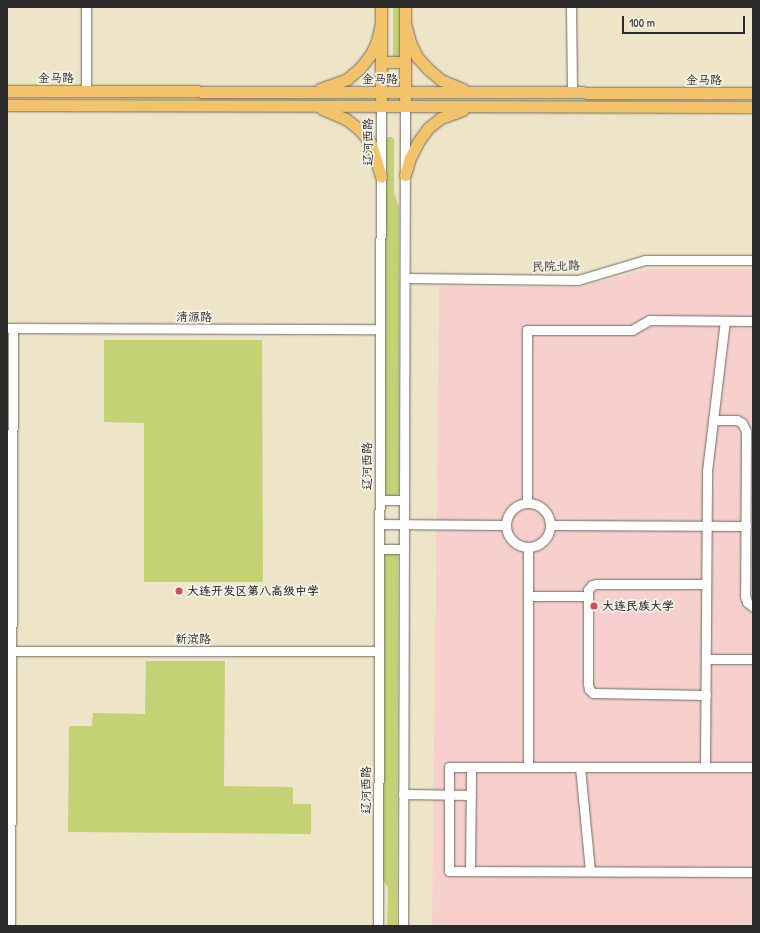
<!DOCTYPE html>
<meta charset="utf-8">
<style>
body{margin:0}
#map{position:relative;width:760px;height:933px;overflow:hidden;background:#eee5c9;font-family:"Patrick Hand","LXGW WenKai TC",sans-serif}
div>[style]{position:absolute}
.built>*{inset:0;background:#f7d0cd}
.green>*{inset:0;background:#c3d274;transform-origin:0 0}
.roads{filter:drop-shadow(0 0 1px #6f6c62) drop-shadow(0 0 1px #6f6c62)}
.minor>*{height:9px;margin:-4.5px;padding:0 4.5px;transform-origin:4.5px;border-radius:4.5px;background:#fff}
.minor>.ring{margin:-4.5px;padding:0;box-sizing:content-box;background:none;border:9px solid #fff;border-radius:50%}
.major>*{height:11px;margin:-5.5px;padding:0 5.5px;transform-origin:5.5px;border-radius:5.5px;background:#f2c36a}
.dots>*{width:11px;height:11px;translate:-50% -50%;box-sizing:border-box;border:2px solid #f7f3e8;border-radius:50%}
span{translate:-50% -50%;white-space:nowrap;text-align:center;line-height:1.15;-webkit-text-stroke:3.5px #f7f3e8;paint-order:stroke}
.street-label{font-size:12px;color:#2b2b2b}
.poi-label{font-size:12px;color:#2b2b2b;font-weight:700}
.left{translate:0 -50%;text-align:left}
.frame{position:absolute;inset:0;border:8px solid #2b2b2b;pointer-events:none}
.scale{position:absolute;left:622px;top:16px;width:123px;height:18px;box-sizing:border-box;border:2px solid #2b2b2b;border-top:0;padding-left:5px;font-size:12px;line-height:14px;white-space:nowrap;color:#2b2b2b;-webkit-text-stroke:3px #f7f3e8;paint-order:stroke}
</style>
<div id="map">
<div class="built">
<i style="clip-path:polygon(649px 269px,753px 269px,753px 926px,432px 926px,439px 286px,579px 287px)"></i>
</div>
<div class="green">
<i style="left:393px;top:7px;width:7px;height:50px"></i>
<i style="clip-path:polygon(388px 137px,392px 137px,394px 140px,394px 192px,399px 207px,399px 493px,394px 498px,389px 498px,384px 493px,385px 140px)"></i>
<i style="clip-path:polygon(104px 340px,262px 340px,263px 582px,144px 582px,144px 423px,104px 422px)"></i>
<i style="clip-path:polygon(389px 551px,394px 551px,398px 555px,397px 926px,387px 926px,388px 888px,383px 880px,384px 555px)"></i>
<i style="clip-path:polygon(146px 661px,225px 661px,224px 786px,293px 787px,293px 804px,311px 804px,311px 834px,68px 832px,69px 726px,92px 726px,93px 713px,145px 714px)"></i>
</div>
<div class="roads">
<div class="minor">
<i style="left:571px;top:7px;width:85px;rotate:89.3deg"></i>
<i style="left:86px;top:91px;width:84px;rotate:-90deg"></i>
<i style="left:405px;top:278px;width:173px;rotate:0.7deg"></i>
<i style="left:578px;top:280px;width:70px;rotate:-16.6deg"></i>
<i style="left:645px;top:260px;width:108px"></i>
<i style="left:8px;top:328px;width:372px;rotate:0.2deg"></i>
<i style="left:713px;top:420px;width:24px"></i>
<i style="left:737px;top:420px;width:6px;rotate:31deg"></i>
<i style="left:742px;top:423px;width:9px;rotate:63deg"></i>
<i style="left:746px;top:431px;width:165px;rotate:90.3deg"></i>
<i style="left:745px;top:596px;width:6px;rotate:72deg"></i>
<i style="left:747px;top:602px;width:8px;rotate:40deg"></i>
<i style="left:380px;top:500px;width:24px"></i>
<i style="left:527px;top:503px;width:173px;rotate:-90deg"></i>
<i style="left:527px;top:330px;width:105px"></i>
<i style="left:632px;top:330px;width:20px;rotate:-30deg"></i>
<i style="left:649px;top:320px;width:104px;rotate:0.6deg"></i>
<i class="ring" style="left:506px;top:503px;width:35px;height:35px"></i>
<i style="left:379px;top:524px;width:127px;rotate:0.5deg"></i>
<i style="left:550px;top:525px;width:196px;rotate:0.3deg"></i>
<i style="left:528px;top:547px;width:220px;rotate:90deg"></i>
<i style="left:379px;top:549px;width:25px"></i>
<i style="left:528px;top:596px;width:60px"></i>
<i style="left:7px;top:651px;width:372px"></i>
<i style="left:706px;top:659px;width:47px"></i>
<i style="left:706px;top:695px;width:113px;rotate:-179deg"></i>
<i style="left:593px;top:693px;width:6px;rotate:-135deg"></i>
<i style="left:589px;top:689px;width:5px;rotate:-101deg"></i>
<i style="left:588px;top:684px;width:94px;rotate:-90deg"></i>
<i style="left:588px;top:590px;width:6px;rotate:-51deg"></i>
<i style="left:592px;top:585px;width:4px;rotate:-14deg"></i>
<i style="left:596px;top:584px;width:110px"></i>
<i style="left:580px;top:767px;width:104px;rotate:84.5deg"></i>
<i style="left:705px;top:767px;width:296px;rotate:-89.6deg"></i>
<i style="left:707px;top:471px;width:151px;rotate:-83.2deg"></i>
<i style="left:753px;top:767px;width:304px;rotate:180deg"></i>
<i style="left:449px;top:767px;width:104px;rotate:90deg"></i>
<i style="left:449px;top:871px;width:304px;rotate:0.2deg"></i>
<i style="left:403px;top:794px;width:68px;rotate:0.8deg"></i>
<i style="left:470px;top:871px;width:104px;rotate:-89.4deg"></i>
<i style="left:10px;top:926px;width:598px;rotate:-89.71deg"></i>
<i style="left:378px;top:926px;width:820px;rotate:-89.79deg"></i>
<i style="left:403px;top:926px;width:820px;rotate:-89.86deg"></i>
</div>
<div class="major">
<i style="left:405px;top:23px;width:20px;rotate:75deg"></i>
<i style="left:410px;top:42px;width:17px;rotate:65deg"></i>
<i style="left:417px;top:57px;width:16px;rotate:47deg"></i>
<i style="left:428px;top:69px;width:17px;rotate:40deg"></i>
<i style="left:441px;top:80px;width:24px;rotate:22deg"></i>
<i style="left:381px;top:62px;width:24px"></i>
<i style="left:320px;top:89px;width:29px;rotate:-20deg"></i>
<i style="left:347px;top:79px;width:17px;rotate:-40deg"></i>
<i style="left:360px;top:68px;width:18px;rotate:-52deg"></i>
<i style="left:371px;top:54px;width:14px;rotate:-65deg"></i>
<i style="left:377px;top:41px;width:17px;rotate:-77deg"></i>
<i style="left:7px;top:91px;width:746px;rotate:0.15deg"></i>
<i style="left:381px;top:98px;width:91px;rotate:-90deg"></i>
<i style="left:405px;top:98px;width:91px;rotate:-90deg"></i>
<i style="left:7px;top:105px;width:746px;rotate:0.15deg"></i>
<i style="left:322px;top:109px;width:26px;rotate:23deg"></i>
<i style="left:346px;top:119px;width:16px;rotate:38deg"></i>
<i style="left:359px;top:129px;width:19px;rotate:51deg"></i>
<i style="left:371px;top:144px;width:34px;rotate:73deg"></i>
<i style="left:405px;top:175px;width:18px;rotate:-74deg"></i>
<i style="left:410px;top:158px;width:18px;rotate:-63deg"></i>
<i style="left:418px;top:142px;width:17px;rotate:-54deg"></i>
<i style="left:428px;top:128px;width:16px;rotate:-38deg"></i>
<i style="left:441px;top:118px;width:23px;rotate:-20deg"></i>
</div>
</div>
<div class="dots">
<i style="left:179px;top:591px;background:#d1495b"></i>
<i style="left:594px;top:606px;background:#d1495b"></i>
</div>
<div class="street-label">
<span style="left:56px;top:78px">金马路</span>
<span style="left:380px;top:79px">金马路</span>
<span style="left:704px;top:80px">金马路</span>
<span style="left:368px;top:142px;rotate:-90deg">辽河西路</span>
<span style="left:556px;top:266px;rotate:-2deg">民院北路</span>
<span style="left:194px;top:317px">清源路</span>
<span style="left:367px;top:466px;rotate:-90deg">辽河西路</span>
<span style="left:193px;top:639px">新滨路</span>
<span style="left:366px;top:790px;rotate:-90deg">辽河西路</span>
</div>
<div class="poi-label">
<span class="left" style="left:187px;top:591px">大连开发区第八高级中学</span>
<span class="left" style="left:602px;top:606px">大连民族大学</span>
</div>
<div class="frame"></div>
<div class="scale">100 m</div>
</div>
